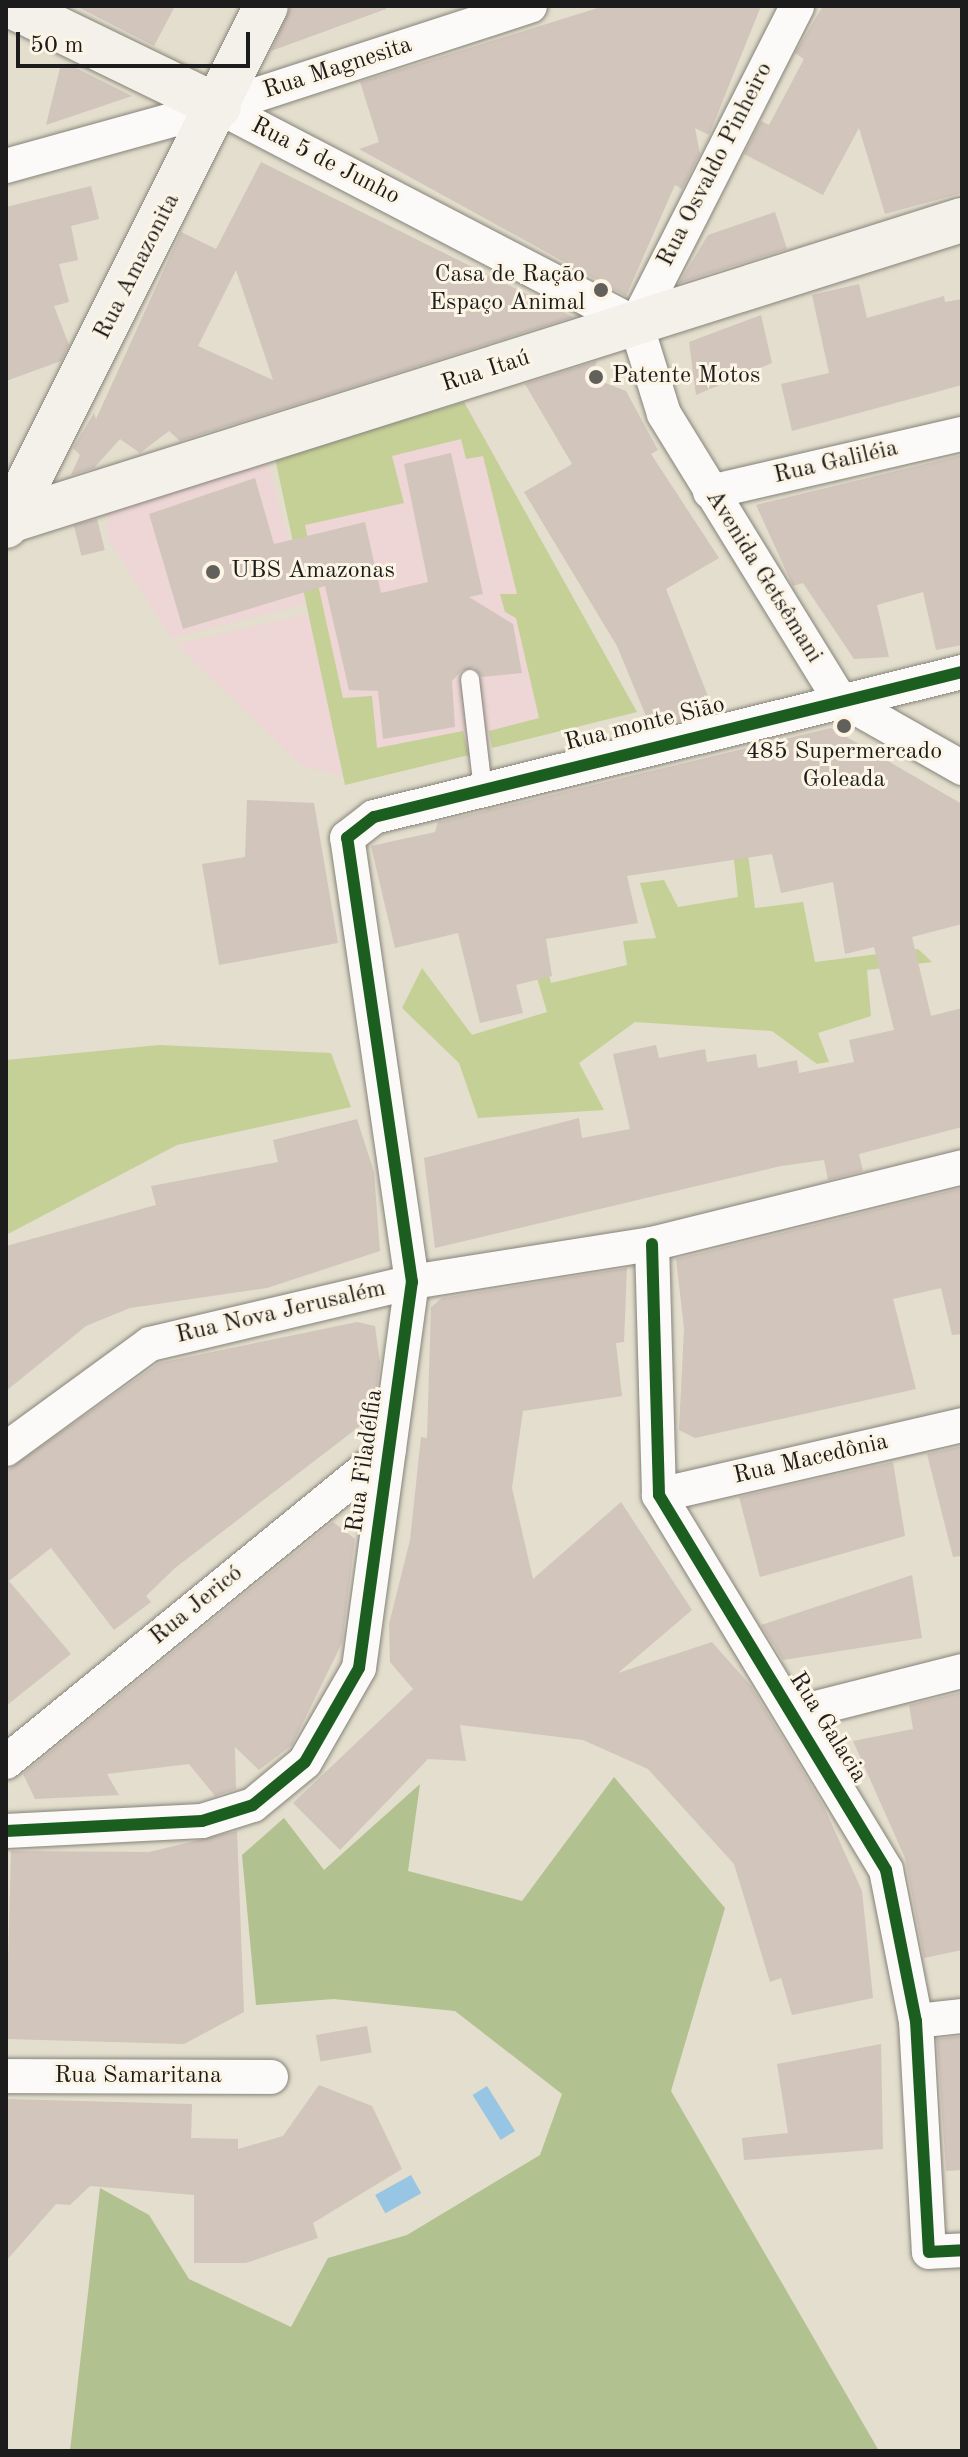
<!DOCTYPE html>
<meta charset="utf-8">
<style>
body{margin:0}
#map{position:relative;width:968px;height:2457px;overflow:hidden;background:#e3decd;font-family:"Old Standard TT",serif}
div>[style]{position:absolute}
.built>*{inset:0;background:#edd6d5}
.green>*{inset:0;background:#c5d097}
.forest>*{inset:0;background:#b2c190}
.water>*{inset:0;background:#97c5e3;transform-origin:0 0}
.building>*{inset:0;background:#d2c5bc;transform-origin:0 0}
.roads{filter:drop-shadow(0 0 2px #86837a) drop-shadow(0 0 2px #86837a)}
.lane>*{height:18px;margin:-9px;padding:0 9px;transform-origin:9px;border-radius:9px;background:#fbfaf8}
.street>*{height:34px;margin:-17px;padding:0 17px;transform-origin:17px;border-radius:17px;background:#fbfaf8}
.secondary>*{height:44px;margin:-22px;padding:0 22px;transform-origin:22px;border-radius:22px;background:#f4f1ea}
.cycleway>*{height:12px;margin:-6px;padding:0 6px;transform-origin:6px;border-radius:6px;background:#1b5e20}
.dots>*{width:22px;height:22px;translate:-50% -50%;box-sizing:border-box;border:4px solid #fcf5e5;border-radius:50%}
span{translate:-50% -50%;white-space:nowrap;text-align:center;line-height:1.15;-webkit-text-stroke:6px #fcf5e5;paint-order:stroke}
.street-label{font-size:24px;color:#1c1c1c}
.poi-label{font-size:24px;color:#1c1c1c}
.right{translate:-100% -50%;text-align:right}
.left{translate:0 -50%;text-align:left}
.frame{position:absolute;inset:0;border:8px solid #1c1c1c;pointer-events:none}
.scale{position:absolute;left:16px;top:32px;width:234px;height:36px;box-sizing:border-box;border:4px solid #1c1c1c;border-top:0;padding-left:10px;font-size:24px;line-height:28px;white-space:nowrap;color:#1c1c1c;-webkit-text-stroke:6px #fcf5e5;paint-order:stroke}
</style>
<div id="map">
<div class="built">
<i style="clip-path:polygon(469px 409px,631px 711px,354px 779px,302px 766px,176px 644px,313px 613px,277px 461px)"></i>
<i style="clip-path:polygon(267px 460px,306px 604px,171px 638px,108px 539px,107px 504px)"></i>
</div>
<div class="green">
<i style="clip-path:polygon(464px 402px,637px 712px,492px 748px,489px 731px,539px 718px,516px 618px,505px 612px,500px 594px,517px 594px,483px 456px,466px 459px,461px 439px,392px 456px,404px 503px,305px 525px,343px 698px,372px 696px,377px 748px,463px 731px,469px 755px,345px 785px,275px 458px)"></i>
<i style="clip-path:polygon(735px 754px,755px 908px,803px 902px,815px 962px,918px 949px,932px 962px,867px 970px,871px 1016px,818px 1033px,829px 1062px,817px 1064px,772px 1031px,635px 1022px,579px 1063px,604px 1110px,478px 1118px,459px 1063px,402px 1008px,422px 968px,472px 1035px,547px 1012px,487px 809px,509px 808px,551px 983px,627px 965px,623px 941px,656px 938px,640px 883px,664px 880px,678px 907px,738px 897px,723px 758px)"></i>
<i style="clip-path:polygon(159px 1045px,331px 1053px,351px 1107px,177px 1145px,6px 1235px,6px 1060px)"></i>
</div>
<div class="forest">
<i style="clip-path:polygon(614px 1777px,725px 1908px,671px 2091px,879px 2451px,70px 2451px,100px 2188px,149px 2215px,189px 2279px,291px 2327px,328px 2258px,407px 2235px,540px 2155px,562px 2094px,455px 2011px,334px 1999px,256px 2005px,242px 1855px,284px 1818px,324px 1870px,420px 1784px,408px 1871px,522px 1901px)"></i>
</div>
<div class="water">
<i style="left:487px;top:2086px;width:53px;height:17px;rotate:58deg"></i>
<i style="left:411px;top:2175px;width:21px;height:41px;rotate:61deg"></i>
</div>
<div class="building">
<i style="clip-path:polygon(76px 6px,175px 6px,154px 46px)"></i>
<i style="clip-path:polygon(291px 6px,386px 6px,386px 9px,271px 51px)"></i>
<i style="clip-path:polygon(604px 6px,761px 6px,709px 135px,695px 128px,700px 154px,682px 189px,675px 185px,626px 296px,359px 149px,379px 142px,360px 82px)"></i>
<i style="clip-path:polygon(823px 6px,962px 6px,962px 193px,885px 214px,859px 128px,823px 195px,744px 154px,761px 121px,769px 125px,804px 59px,795px 53px)"></i>
<i style="clip-path:polygon(61px 64px,78px 69px,132px 96px,46px 125px)"></i>
<i style="clip-path:polygon(evenodd,261px 162px,573px 317px,180px 441px,169px 431px,140px 453px,120px 439px,94px 468px,71px 475px,80px 455px,73px 448px,94px 413px,96px 419px,181px 232px,216px 249px,261px 162px,236px 270px,273px 380px,198px 346px,236px 270px)"></i>
<i style="clip-path:polygon(91px 186px,99px 219px,71px 226px,78px 260px,59px 264px,69px 302px,54px 306px,69px 345px,61px 361px,6px 381px,6px 207px)"></i>
<i style="clip-path:polygon(775px 212px,787px 249px,679px 283px,708px 235px)"></i>
<i style="clip-path:polygon(859px 284px,867px 318px,944px 296px,945px 302px,962px 299px,962px 385px,792px 431px,781px 384px,829px 373px,812px 295px)"></i>
<i style="clip-path:polygon(761px 315px,772px 363px,696px 395px,689px 342px)"></i>
<i style="clip-path:polygon(597px 361px,590px 377px,626px 391px,658px 450px,651px 454px,719px 558px,666px 589px,711px 704px,698px 707px,699px 716px,651px 728px,617px 646px,524px 492px,572px 464px,525px 384px)"></i>
<i style="clip-path:polygon(451px 453px,483px 594px,469px 597px,513px 624px,522px 673px,482px 677px,474px 668px,462px 670px,452px 681px,455px 727px,383px 739px,378px 691px,349px 690px,325px 586px,183px 629px,149px 514px,255px 478px,274px 544px,365px 522px,381px 593px,428px 582px,404px 464px)"></i>
<i style="clip-path:polygon(962px 455px,962px 645px,936px 650px,923px 592px,877px 605px,889px 657px,854px 659px,803px 583px,793px 586px,756px 505px)"></i>
<i style="left:97px;top:519px;width:32px;height:24px;rotate:76deg"></i>
<i style="clip-path:polygon(831px 728px,962px 804px,962px 924px,912px 937px,931px 1016px,962px 1008px,962px 1127px,859px 1154px,863px 1171px,828px 1180px,824px 1160px,781px 1166px,435px 1248px,424px 1158px,579px 1118px,582px 1138px,630px 1129px,613px 1054px,656px 1045px,659px 1058px,705px 1049px,707px 1062px,756px 1054px,758px 1068px,797px 1060px,799px 1073px,854px 1062px,849px 1040px,894px 1030px,874px 947px,845px 954px,833px 882px,781px 893px,772px 854px,627px 876px,638px 923px,546px 939px,552px 976px,516px 985px,523px 1013px,480px 1023px,458px 933px,395px 948px,371px 846px,435px 832px,438px 822px)"></i>
<i style="clip-path:polygon(247px 800px,314px 803px,338px 943px,219px 965px,202px 864px,245px 857px)"></i>
<i style="clip-path:polygon(357px 1119px,374px 1172px,380px 1251px,267px 1288px,130px 1308px,86px 1326px,6px 1391px,6px 1246px,156px 1205px,151px 1186px,278px 1162px,273px 1140px)"></i>
<i style="clip-path:polygon(962px 1188px,962px 1334px,952px 1335px,941px 1288px,893px 1299px,916px 1389px,695px 1438px,679px 1430px,684px 1328px,676px 1259px)"></i>
<i style="clip-path:polygon(627px 1268px,624px 1342px,616px 1343px,622px 1396px,523px 1411px,512px 1488px,533px 1579px,621px 1502px,692px 1610px,618px 1673px,712px 1642px,751px 1686px,824px 1807px,862px 1891px,873px 1998px,792px 2015px,781px 1978px,770px 1982px,734px 1864px,648px 1769px,583px 1740px,460px 1725px,466px 1761px,428px 1759px,340px 1850px,293px 1803px,413px 1689px,390px 1662px,389px 1624px,410px 1540px,421px 1437px,427px 1438px,431px 1307px,442px 1298px)"></i>
<i style="clip-path:polygon(357px 1322px,375px 1326px,380px 1363px,373px 1416px,175px 1568px,146px 1596px,151px 1602px,114px 1630px,51px 1548px,9px 1581px,71px 1654px,6px 1706px,6px 1471px,159px 1363px)"></i>
<i style="clip-path:polygon(962px 1446px,962px 1556px,953px 1557px,927px 1454px)"></i>
<i style="clip-path:polygon(893px 1462px,905px 1536px,760px 1577px,739px 1497px)"></i>
<i style="clip-path:polygon(333px 1522px,355px 1539px,342px 1643px,292px 1745px,259px 1770px,235px 1747px,236px 1789px,215px 1796px,189px 1764px,107px 1774px,119px 1795px,35px 1799px,23px 1774px)"></i>
<i style="clip-path:polygon(912px 1575px,922px 1638px,783px 1660px,761px 1625px)"></i>
<i style="clip-path:polygon(962px 1692px,962px 1950px,924px 1958px,905px 1858px,853px 1741px,913px 1729px,909px 1705px)"></i>
<i style="clip-path:polygon(237px 1831px,244px 2012px,184px 2044px,6px 2039px,11px 1851px,149px 1852px)"></i>
<i style="left:367px;top:2026px;width:27px;height:52px;rotate:80deg"></i>
<i style="clip-path:polygon(962px 2036px,962px 2170px,946px 2171px,937px 2039px)"></i>
<i style="clip-path:polygon(881px 2044px,883px 2149px,744px 2160px,742px 2138px,788px 2133px,777px 2064px)"></i>
<i style="clip-path:polygon(319px 2085px,372px 2106px,402px 2169px,313px 2223px,318px 2238px,246px 2263px,194px 2263px,194px 2195px,90px 2186px,70px 2205px,56px 2204px,6px 2261px,6px 2099px,192px 2104px,191px 2138px,238px 2139px,238px 2149px,283px 2136px)"></i>
</div>
<div class="roads">
<div class="lane">
<i style="left:470px;top:679px;width:111px;rotate:83.3deg"></i>
</div>
<div class="street">
<i style="left:219px;top:107px;width:470px;rotate:27.5deg"></i>
<i style="left:6px;top:166px;width:221px;rotate:-15.5deg"></i>
<i style="left:219px;top:107px;width:327px;rotate:-18deg"></i>
<i style="left:636px;top:324px;width:94px;rotate:72.7deg"></i>
<i style="left:664px;top:414px;width:334px;rotate:58.4deg"></i>
<i style="left:839px;top:698px;width:142px;rotate:29.6deg"></i>
<i style="left:636px;top:324px;width:356px;rotate:-63.1deg"></i>
<i style="left:710px;top:492px;width:259px;rotate:-13deg"></i>
<i style="left:652px;top:1244px;width:251px;rotate:88.4deg"></i>
<i style="left:659px;top:1495px;width:438px;rotate:58.8deg"></i>
<i style="left:886px;top:1870px;width:154px;rotate:78.8deg"></i>
<i style="left:916px;top:2021px;width:231px;rotate:86.8deg"></i>
<i style="left:929px;top:2252px;width:33px;rotate:-3deg"></i>
<i style="left:6px;top:1449px;width:178px;rotate:-36.1deg"></i>
<i style="left:150px;top:1344px;width:269px;rotate:-13.3deg"></i>
<i style="left:412px;top:1282px;width:243px;rotate:-9deg"></i>
<i style="left:652px;top:1244px;width:319px;rotate:-13.9deg"></i>
<i style="left:659px;top:1495px;width:311px;rotate:-13deg"></i>
<i style="left:796px;top:1713px;width:171px;rotate:-14.2deg"></i>
<i style="left:6px;top:1762px;width:494px;rotate:-39.2deg"></i>
<i style="left:6px;top:1831px;width:196px;rotate:-2.9deg"></i>
<i style="left:202px;top:1821px;width:53px;rotate:-17.4deg"></i>
<i style="left:253px;top:1805px;width:67px;rotate:-39.6deg"></i>
<i style="left:305px;top:1762px;width:108px;rotate:-60.1deg"></i>
<i style="left:359px;top:1668px;width:390px;rotate:-82.2deg"></i>
<i style="left:412px;top:1282px;width:449px;rotate:-98.3deg"></i>
<i style="left:347px;top:838px;width:34px;rotate:-38deg"></i>
<i style="left:374px;top:817px;width:606px;rotate:-13.85deg"></i>
<i style="left:916px;top:2021px;width:46px;rotate:-6.2deg"></i>
<i style="left:6px;top:2076px;width:265px;rotate:0.2deg"></i>
</div>
<div class="secondary">
<i style="left:11px;top:6px;width:231px;rotate:25.9deg"></i>
<i style="left:9px;top:521px;width:999px;rotate:-17.53deg"></i>
<i style="left:6px;top:526px;width:581px;rotate:-63.43deg"></i>
</div>
</div>
<div class="cycleway">
<i style="left:652px;top:1244px;width:251px;rotate:88.4deg"></i>
<i style="left:659px;top:1495px;width:438px;rotate:58.8deg"></i>
<i style="left:886px;top:1870px;width:154px;rotate:78.8deg"></i>
<i style="left:916px;top:2021px;width:231px;rotate:86.8deg"></i>
<i style="left:929px;top:2252px;width:33px;rotate:-3deg"></i>
<i style="left:6px;top:1831px;width:196px;rotate:-2.9deg"></i>
<i style="left:202px;top:1821px;width:53px;rotate:-17.4deg"></i>
<i style="left:253px;top:1805px;width:67px;rotate:-39.6deg"></i>
<i style="left:305px;top:1762px;width:108px;rotate:-60.1deg"></i>
<i style="left:359px;top:1668px;width:390px;rotate:-82.2deg"></i>
<i style="left:412px;top:1282px;width:449px;rotate:-98.3deg"></i>
<i style="left:347px;top:838px;width:34px;rotate:-38deg"></i>
<i style="left:374px;top:817px;width:606px;rotate:-13.85deg"></i>
</div>
<div class="dots">
<i style="left:601px;top:290px;background:#62605a"></i>
<i style="left:596px;top:377px;background:#62605a"></i>
<i style="left:213px;top:572px;background:#62605a"></i>
<i style="left:844px;top:726px;background:#62605a"></i>
</div>
<div class="street-label">
<span style="left:338px;top:69px;rotate:-18deg">Rua Magnesita</span>
<span style="left:325px;top:162px;rotate:27deg">Rua 5 de Junho</span>
<span style="left:716px;top:165px;rotate:-63deg">Rua Osvaldo Pinheiro</span>
<span style="left:138px;top:267px;rotate:-63deg">Rua Amazonita</span>
<span style="left:486px;top:372px;rotate:-18deg">Rua Itaú</span>
<span style="left:836px;top:463px;rotate:-13deg">Rua Galiléia</span>
<span style="left:763px;top:577px;rotate:58deg">Avenida Getsêmani</span>
<span style="left:645px;top:725px;rotate:-14deg">Rua monte Sião</span>
<span style="left:281px;top:1313px;rotate:-13deg">Rua Nova Jerusalém</span>
<span style="left:811px;top:1460px;rotate:-13deg">Rua Macedônia</span>
<span style="left:366px;top:1461px;rotate:-82deg">Rua Filadélfia</span>
<span style="left:197px;top:1606px;rotate:-39deg">Rua Jericó</span>
<span style="left:827px;top:1728px;rotate:58deg">Rua Galacia</span>
<span style="left:138px;top:2077px">Rua Samaritana</span>
</div>
<div class="poi-label">
<span class="right" style="left:585px;top:290px">Casa de Ração<br>Espaço Animal</span>
<span class="left" style="left:612px;top:377px">Patente Motos</span>
<span class="left" style="left:231px;top:572px">UBS Amazonas</span>
<span style="left:844px;top:767px">485 Supermercado<br>Goleada</span>
</div>
<div class="frame"></div>
<div class="scale">50 m</div>
</div>
